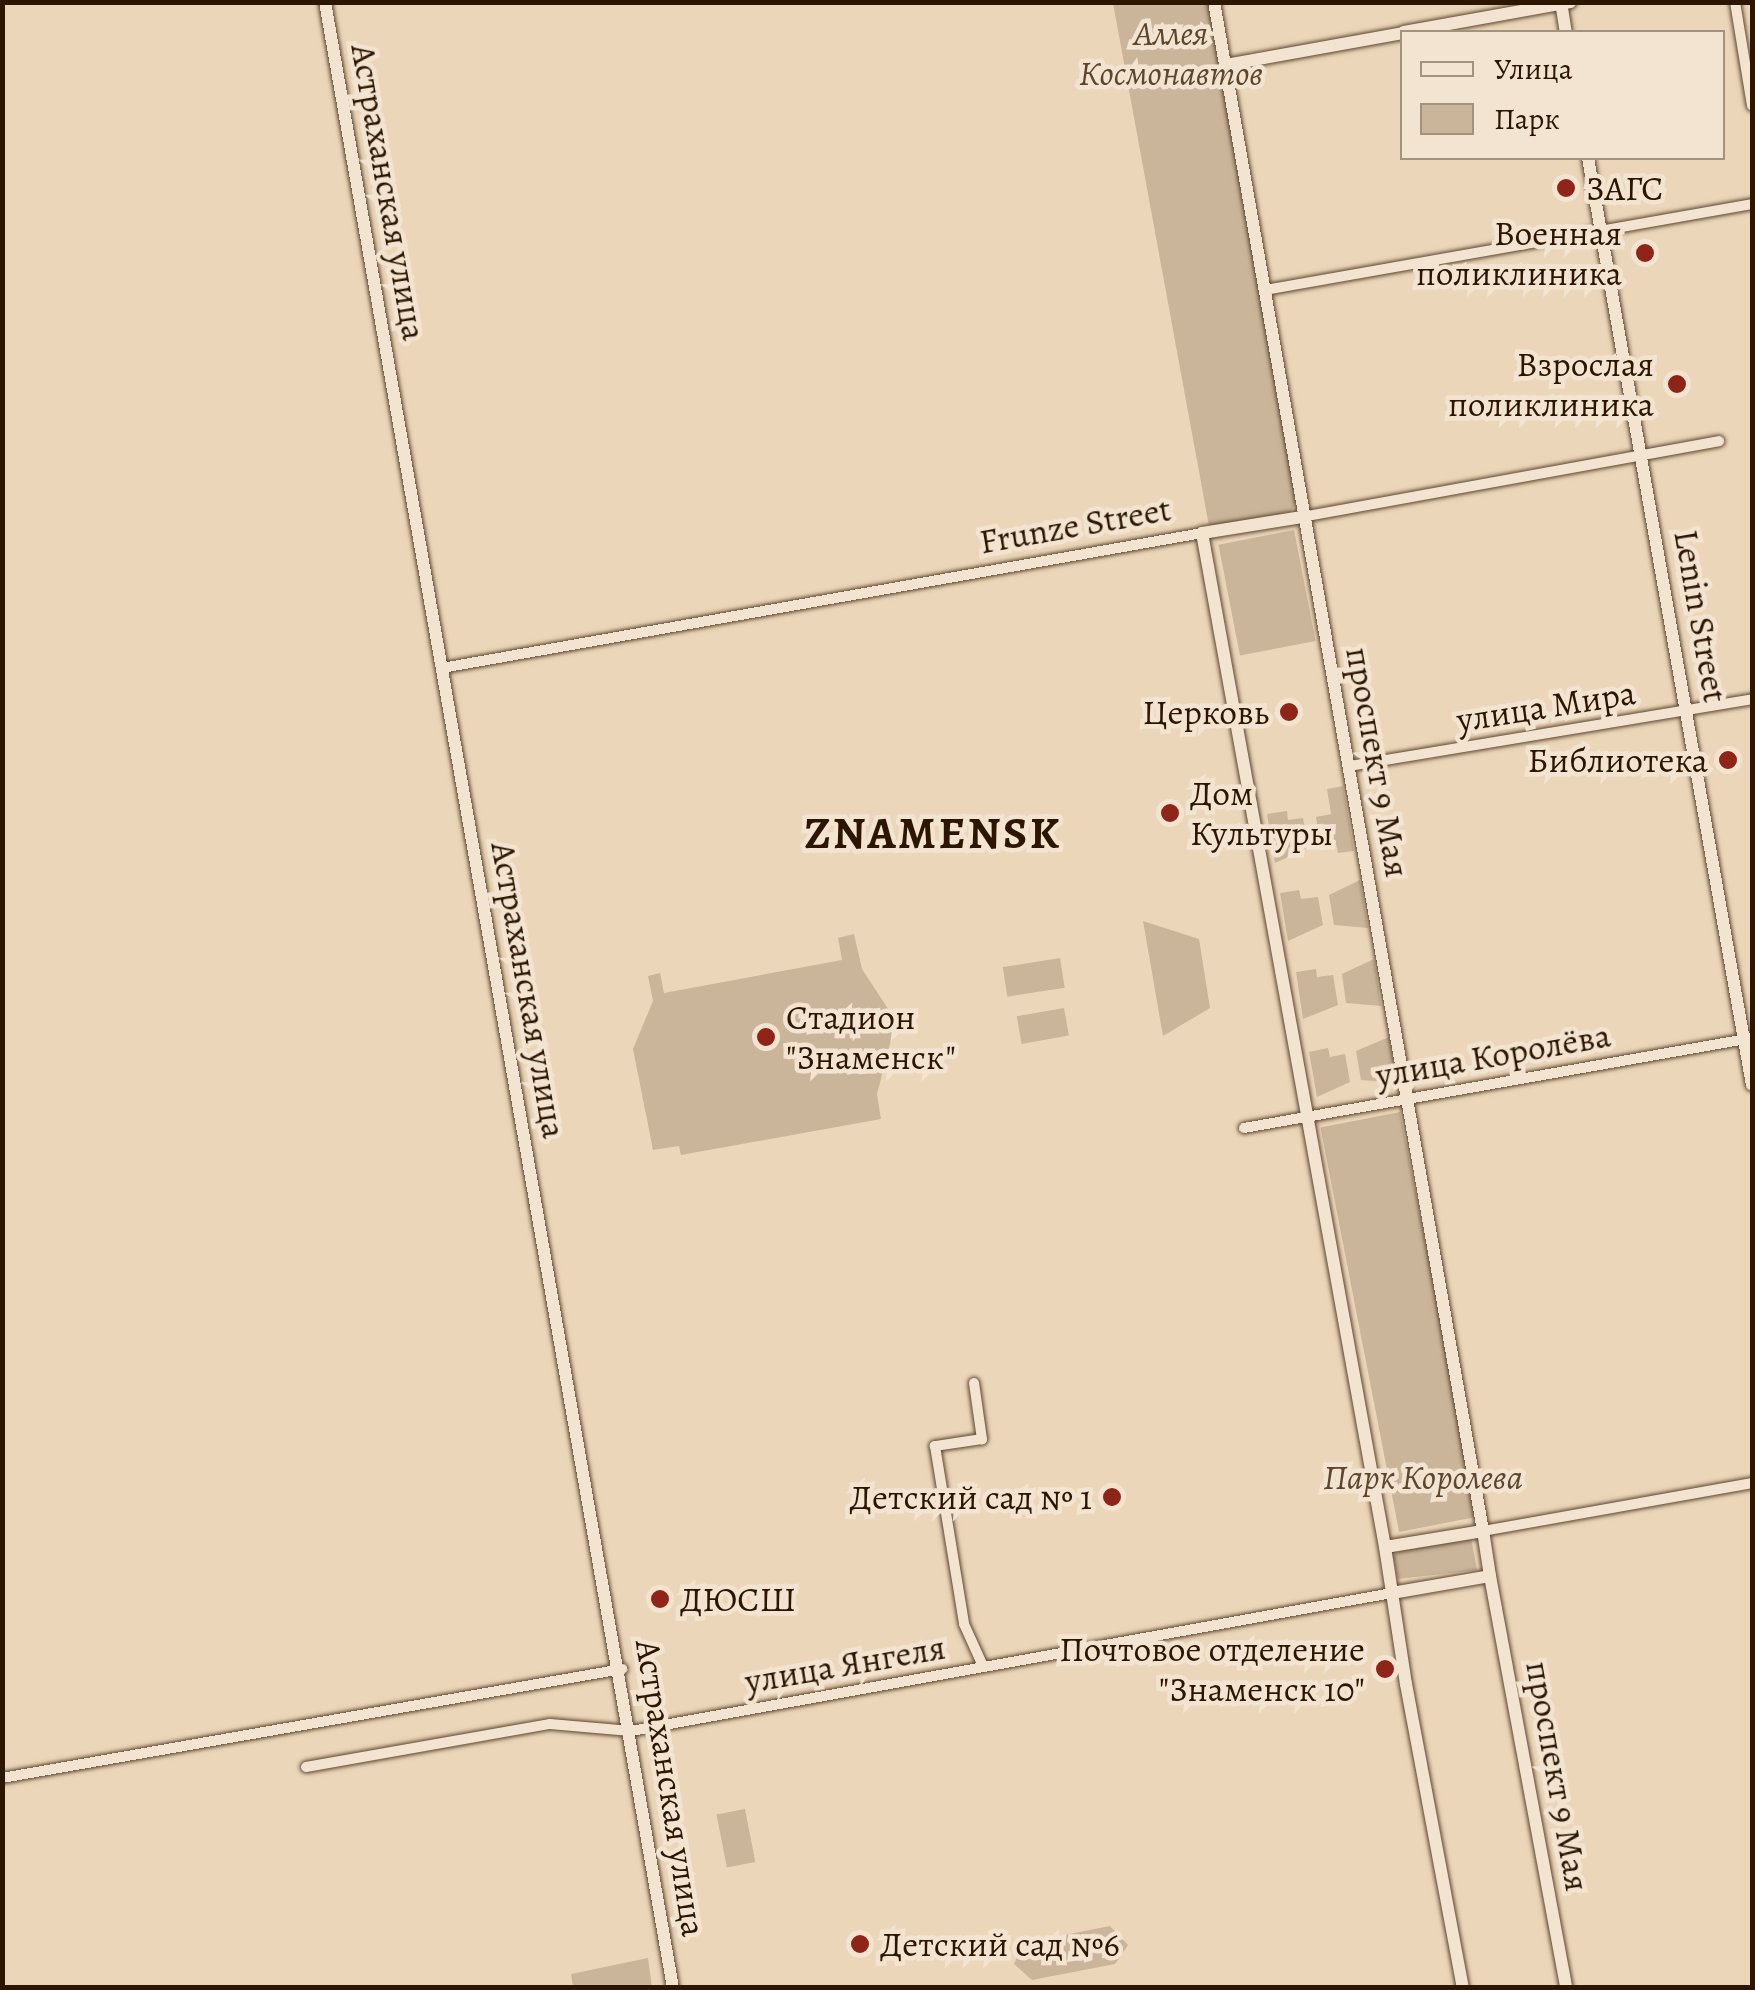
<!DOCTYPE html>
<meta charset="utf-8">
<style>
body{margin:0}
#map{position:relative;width:1755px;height:1990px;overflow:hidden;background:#ecd6b9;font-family:Alegreya,serif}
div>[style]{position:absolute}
.green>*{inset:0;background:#cbb59a;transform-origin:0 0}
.roads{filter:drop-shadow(0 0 2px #5c462e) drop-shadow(0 0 2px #5c462e)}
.minor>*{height:10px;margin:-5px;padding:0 5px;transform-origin:5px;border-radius:5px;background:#f3e4d2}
.tertiary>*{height:12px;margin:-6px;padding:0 6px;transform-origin:6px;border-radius:6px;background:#f3e4d2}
.dots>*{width:28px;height:28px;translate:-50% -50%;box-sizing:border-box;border:5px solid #f3e4d2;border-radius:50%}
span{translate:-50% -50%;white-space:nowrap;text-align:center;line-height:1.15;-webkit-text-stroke:9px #f3e4d2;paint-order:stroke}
.park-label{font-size:35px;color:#5c462e;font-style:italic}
.poi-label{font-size:35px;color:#2c1600}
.left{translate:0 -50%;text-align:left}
.right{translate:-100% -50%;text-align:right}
.street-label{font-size:35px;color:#2c1600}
.district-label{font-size:45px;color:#2c1600;font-weight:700;letter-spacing:2.5px}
.frame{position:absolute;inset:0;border:5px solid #2c1600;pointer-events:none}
.legend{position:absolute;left:1400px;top:30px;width:325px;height:130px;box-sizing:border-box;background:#f3e4d2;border:2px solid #a3927e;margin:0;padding:12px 18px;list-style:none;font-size:30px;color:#2c1600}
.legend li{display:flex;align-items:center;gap:20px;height:50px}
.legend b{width:50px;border:2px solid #a3927e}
</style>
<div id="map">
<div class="green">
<i style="clip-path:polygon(1113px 3px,1210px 3px,1298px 501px,1290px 512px,1209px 526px)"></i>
<i style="left:1294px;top:530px;width:113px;height:77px;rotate:79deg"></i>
<i style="clip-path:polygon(1343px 786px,1354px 851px,1338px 853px,1336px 844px,1321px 847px,1316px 817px,1331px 814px,1327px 789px)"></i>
<i style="clip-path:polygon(1287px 811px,1288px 820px,1303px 818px,1308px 848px,1275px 863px,1267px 814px)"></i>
<i style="clip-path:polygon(1360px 880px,1368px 928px,1334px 925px,1329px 895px)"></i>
<i style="clip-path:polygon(1299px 890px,1301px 899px,1318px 897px,1323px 925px,1288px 941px,1280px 893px)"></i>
<i style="clip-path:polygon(1143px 921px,1199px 939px,1210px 1008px,1163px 1036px)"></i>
<i style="clip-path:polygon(854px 934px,862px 969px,896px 1021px,877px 1094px,881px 1119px,681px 1155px,679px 1146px,653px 1150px,633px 1049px,653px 1001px,648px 976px,660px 973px,664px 993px,842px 960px,838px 938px)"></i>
<i style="left:1060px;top:958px;width:30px;height:58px;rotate:81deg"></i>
<i style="clip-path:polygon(1374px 959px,1381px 1006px,1346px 1003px,1342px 974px)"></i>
<i style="clip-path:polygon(1316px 969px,1317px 977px,1333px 975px,1338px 1005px,1303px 1019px,1296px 972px)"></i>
<i style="left:1064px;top:1008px;width:28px;height:48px;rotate:80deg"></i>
<i style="clip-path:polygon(1389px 1037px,1397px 1083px,1361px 1080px,1356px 1051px)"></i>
<i style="clip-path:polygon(1328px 1048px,1330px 1057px,1345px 1054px,1350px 1082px,1317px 1097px,1309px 1052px)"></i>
<i style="left:1400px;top:1112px;width:412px;height:81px;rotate:79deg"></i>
<i style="clip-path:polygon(1471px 1538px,1477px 1570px,1398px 1579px,1393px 1556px,1400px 1551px)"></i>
<i style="left:745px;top:1809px;width:54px;height:29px;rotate:79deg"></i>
<i style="clip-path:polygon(1110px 1926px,1128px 1945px,1115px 1964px,1032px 1980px,1014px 1964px,1023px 1943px)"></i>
<i style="clip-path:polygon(648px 1958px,652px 1987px,573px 1987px,571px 1974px)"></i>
</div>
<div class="roads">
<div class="minor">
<i style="left:1735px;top:2px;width:105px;rotate:80.7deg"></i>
<i style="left:1265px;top:290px;width:495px;rotate:-10deg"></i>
<i style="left:1302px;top:517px;width:424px;rotate:-10.3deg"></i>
<i style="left:442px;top:668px;width:772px;rotate:-10.07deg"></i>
<i style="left:1349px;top:766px;width:409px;rotate:-9.4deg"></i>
<i style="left:1244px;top:1128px;width:516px;rotate:-10.05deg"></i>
<i style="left:974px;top:1383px;width:57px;rotate:81.9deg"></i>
<i style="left:982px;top:1439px;width:48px;rotate:171.5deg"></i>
<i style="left:935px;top:1446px;width:180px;rotate:80.7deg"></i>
<i style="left:964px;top:1624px;width:46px;rotate:65.7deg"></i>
<i style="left:1483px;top:1531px;width:273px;rotate:-10.1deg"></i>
<i style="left:306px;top:1767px;width:248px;rotate:-10deg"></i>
<i style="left:550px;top:1724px;width:81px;rotate:4.9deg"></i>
<i style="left:631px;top:1731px;width:773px;rotate:-10.28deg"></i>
<i style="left:2px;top:1778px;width:630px;rotate:-9.97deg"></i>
</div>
<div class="tertiary">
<i style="left:325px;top:2px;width:2016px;rotate:80.06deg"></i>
<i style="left:1214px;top:2px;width:1552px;rotate:80.02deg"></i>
<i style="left:1561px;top:2px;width:30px;rotate:81deg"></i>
<i style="left:1404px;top:32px;width:169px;rotate:-10.2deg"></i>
<i style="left:1225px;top:65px;width:180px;rotate:-10.2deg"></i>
<i style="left:1588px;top:158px;width:941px;rotate:79.97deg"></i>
<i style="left:1302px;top:517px;width:101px;rotate:170.9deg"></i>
<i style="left:1202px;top:533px;width:1030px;rotate:79.77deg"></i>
<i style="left:1490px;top:1576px;width:419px;rotate:79.5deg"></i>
<i style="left:1392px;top:1593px;width:99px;rotate:-9.8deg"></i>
<i style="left:1490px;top:1576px;width:46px;rotate:-98.8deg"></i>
<i style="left:1483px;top:1531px;width:99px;rotate:170.7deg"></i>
<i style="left:1385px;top:1547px;width:139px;rotate:81.3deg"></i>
<i style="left:1406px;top:1684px;width:309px;rotate:79.4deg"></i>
</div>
</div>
<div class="dots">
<i style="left:1566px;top:188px;background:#8f2418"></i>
<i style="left:1645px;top:253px;background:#8f2418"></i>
<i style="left:1677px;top:384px;background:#8f2418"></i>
<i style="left:1289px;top:712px;background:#8f2418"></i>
<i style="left:1728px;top:760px;background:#8f2418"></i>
<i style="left:1170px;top:813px;background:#8f2418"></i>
<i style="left:766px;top:1037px;background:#8f2418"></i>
<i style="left:1112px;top:1497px;background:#8f2418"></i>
<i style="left:660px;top:1599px;background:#8f2418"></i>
<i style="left:1385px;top:1669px;background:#8f2418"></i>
<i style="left:860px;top:1944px;background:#8f2418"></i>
</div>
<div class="park-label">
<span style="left:1171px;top:53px">Аллея<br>Космонавтов</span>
<span style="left:1423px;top:1477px">Парк Королева</span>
</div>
<div class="poi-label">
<span class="left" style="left:1586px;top:188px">ЗАГС</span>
<span class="right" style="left:1622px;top:253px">Военная<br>поликлиника</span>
<span class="right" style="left:1654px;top:384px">Взрослая<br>поликлиника</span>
<span class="right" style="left:1269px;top:712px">Церковь</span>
<span class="right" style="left:1708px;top:760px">Библиотека</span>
<span class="left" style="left:1190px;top:813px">Дом<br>Культуры</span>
<span class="left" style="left:786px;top:1037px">Стадион<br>"Знаменск"</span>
<span class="right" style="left:1092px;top:1497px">Детский сад № 1</span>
<span class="left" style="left:680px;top:1599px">ДЮСШ</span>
<span class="right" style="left:1365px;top:1669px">Почтовое отделение<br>"Знаменск 10"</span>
<span class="left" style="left:880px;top:1944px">Детский сад №6</span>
</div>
<div class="street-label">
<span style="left:389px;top:192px;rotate:80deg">Астраханская улица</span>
<span style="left:1075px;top:525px;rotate:-10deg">Frunze Street</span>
<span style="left:1701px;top:616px;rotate:80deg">Lenin Street</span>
<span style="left:1546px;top:706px;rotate:-9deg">улица Мира</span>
<span style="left:1378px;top:762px;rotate:80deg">проспект 9 Мая</span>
<span style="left:529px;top:990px;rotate:80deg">Астраханская улица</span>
<span style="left:1493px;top:1055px;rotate:-10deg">улица Королёва</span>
<span style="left:845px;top:1664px;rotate:-10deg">улица Янгеля</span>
<span style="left:1558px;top:1776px;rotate:80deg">проспект 9 Мая</span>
<span style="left:671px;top:1788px;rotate:81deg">Астраханская улица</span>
</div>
<div class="district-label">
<span style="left:933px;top:834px">ZNAMENSK</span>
</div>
<div class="frame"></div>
<ul class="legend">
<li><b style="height:12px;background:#f3e4d2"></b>Улица</li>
<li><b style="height:28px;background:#cbb59a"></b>Парк</li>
</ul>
</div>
